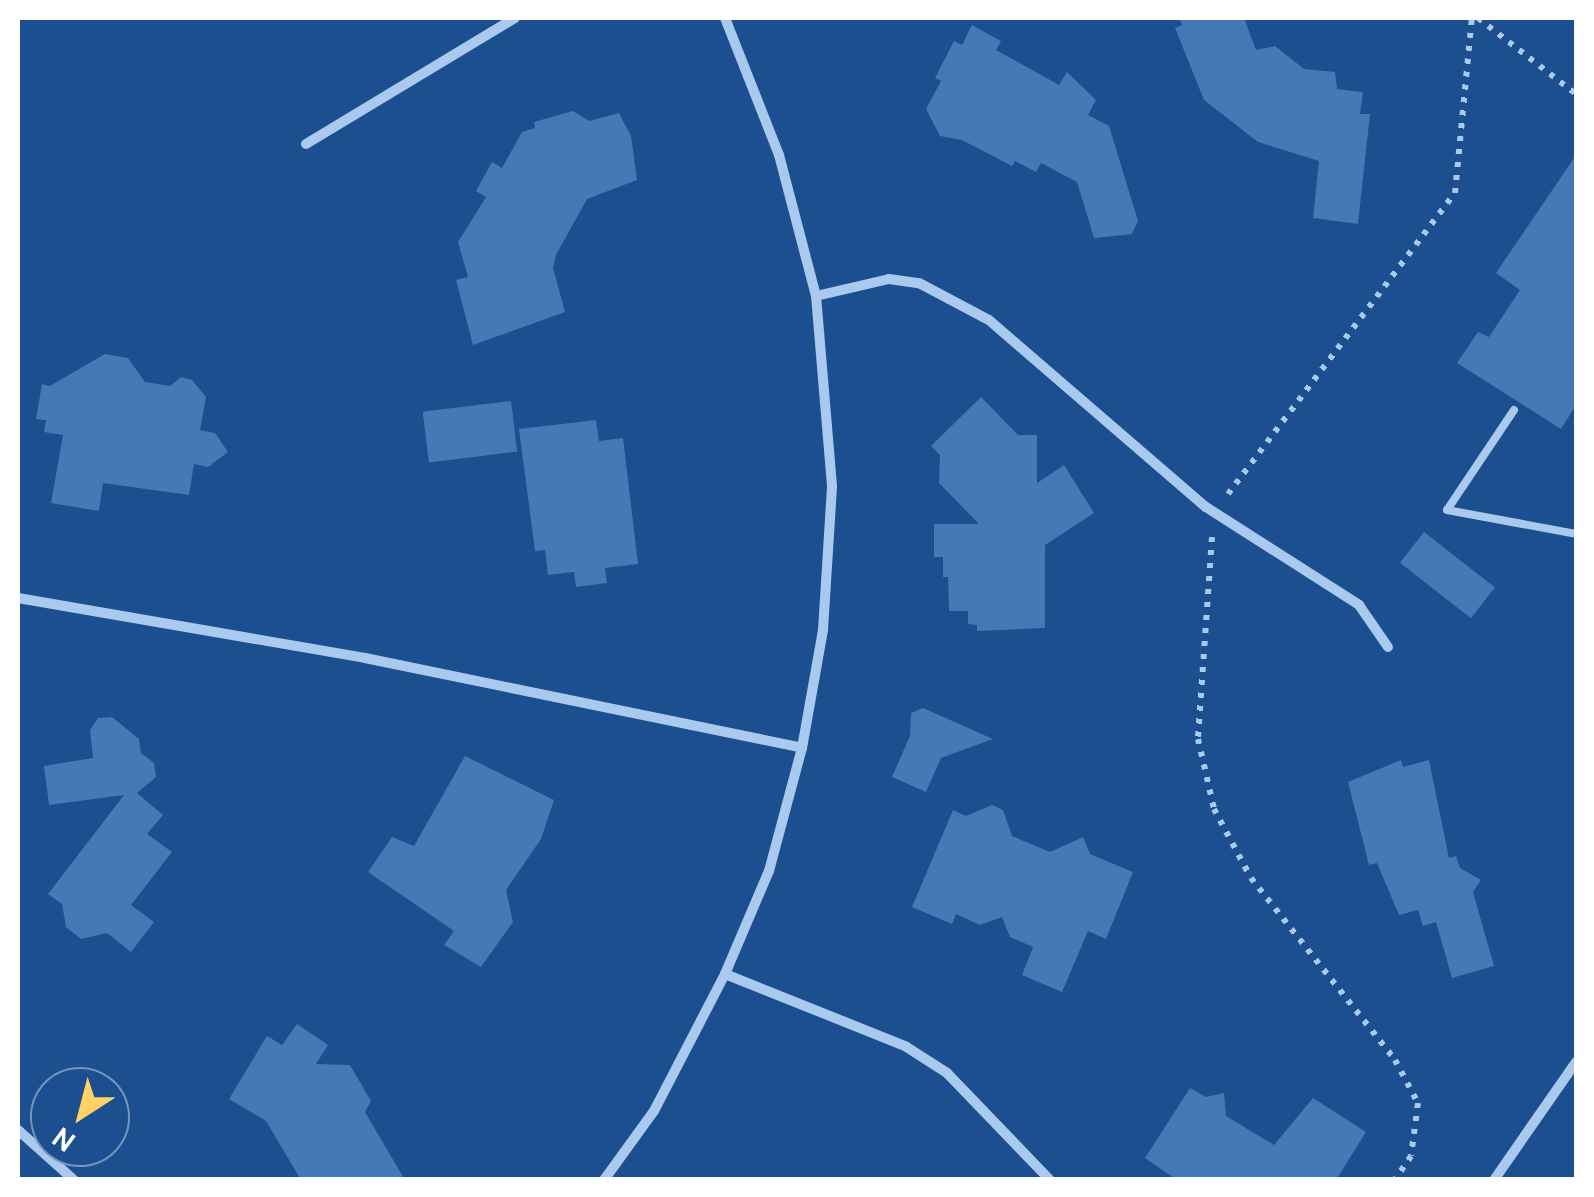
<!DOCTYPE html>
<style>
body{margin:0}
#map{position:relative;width:1594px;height:1197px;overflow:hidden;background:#1b4f8f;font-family:Cabin,sans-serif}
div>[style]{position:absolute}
.building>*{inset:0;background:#4478b7;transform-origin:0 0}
.path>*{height:6px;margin-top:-3px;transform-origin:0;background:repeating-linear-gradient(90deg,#a9c9ee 0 5px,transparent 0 13px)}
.service>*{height:8px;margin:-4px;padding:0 4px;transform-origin:4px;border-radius:4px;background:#a9c9ee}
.minor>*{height:10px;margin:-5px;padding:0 5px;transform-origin:5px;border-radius:5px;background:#a9c9ee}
span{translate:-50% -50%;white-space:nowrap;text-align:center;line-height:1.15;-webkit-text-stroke:10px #1b4f8f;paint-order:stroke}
.frame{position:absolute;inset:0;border:20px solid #fff;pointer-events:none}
.north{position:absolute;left:30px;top:1067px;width:100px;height:100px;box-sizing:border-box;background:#1b4f8f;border:2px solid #7695bc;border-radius:50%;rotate:216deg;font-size:28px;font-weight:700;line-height:40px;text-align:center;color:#fff}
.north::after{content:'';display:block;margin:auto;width:35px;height:45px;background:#ffd166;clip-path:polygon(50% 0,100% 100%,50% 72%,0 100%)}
</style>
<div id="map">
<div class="building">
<i style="clip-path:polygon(1179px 18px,1244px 18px,1256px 50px,1275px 46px,1304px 69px,1335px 72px,1337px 89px,1363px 92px,1360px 114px,1370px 114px,1358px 224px,1313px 218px,1319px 161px,1258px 142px,1204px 100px,1175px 28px,1182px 25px)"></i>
<i style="clip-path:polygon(972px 25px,1001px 41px,996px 50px,1059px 85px,1067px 72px,1096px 100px,1088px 115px,1109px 126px,1138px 221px,1132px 234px,1094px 238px,1077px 182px,1041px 163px,1036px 172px,1015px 161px,1012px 166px,962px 140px,940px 136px,926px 109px,941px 81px,935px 78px,954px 41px,962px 45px)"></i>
<i style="clip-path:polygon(573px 111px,589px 121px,619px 113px,631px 136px,637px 180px,587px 199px,556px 255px,553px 268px,565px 312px,473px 345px,456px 280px,468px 277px,458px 242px,486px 197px,476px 191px,492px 162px,502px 168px,522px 132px,535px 128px,534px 122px)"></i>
<i style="clip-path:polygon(1576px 155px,1576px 405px,1561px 429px,1457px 363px,1478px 332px,1489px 337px,1520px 290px,1496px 273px)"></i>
<i style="clip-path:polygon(105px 354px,128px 358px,145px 382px,170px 386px,181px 377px,192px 380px,206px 397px,200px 430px,215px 433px,228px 452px,208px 467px,194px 464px,189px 495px,103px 483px,99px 511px,51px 503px,63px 435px,44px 432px,46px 420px,36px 419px,42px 384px,50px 386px)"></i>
<i style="clip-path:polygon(981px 397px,1018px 435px,1037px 435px,1037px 483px,1064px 465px,1094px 513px,1045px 545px,1045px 628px,977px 631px,977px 625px,968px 624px,968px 611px,949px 611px,948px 577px,943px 577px,943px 557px,934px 557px,934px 524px,979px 524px,939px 483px,940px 455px,931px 446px)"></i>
<i style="left:511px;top:401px;width:51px;height:89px;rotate:83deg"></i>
<i style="clip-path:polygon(596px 420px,599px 441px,623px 438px,638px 564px,605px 568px,607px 583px,576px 587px,574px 572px,548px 575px,545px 550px,535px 551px,519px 429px)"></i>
<i style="left:1424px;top:532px;width:90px;height:39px;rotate:38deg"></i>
<i style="clip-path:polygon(923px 708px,993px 739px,941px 758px,926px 792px,892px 777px,910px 736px,911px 713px)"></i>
<i style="clip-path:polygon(112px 717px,139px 739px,141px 753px,154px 763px,156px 777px,137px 793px,163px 815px,147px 834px,172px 852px,131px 905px,154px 922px,131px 952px,107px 933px,81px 939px,66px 927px,62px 904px,48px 894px,124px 795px,49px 805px,44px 766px,93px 758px,90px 730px,98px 718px)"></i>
<i style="clip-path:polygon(465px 756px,554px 800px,541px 839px,506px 890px,513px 922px,481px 967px,444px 945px,454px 931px,368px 872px,392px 837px,414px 846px)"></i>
<i style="clip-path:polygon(1401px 760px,1403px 767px,1429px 760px,1449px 858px,1456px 856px,1460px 868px,1481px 880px,1473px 892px,1494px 966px,1452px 978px,1436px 922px,1423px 926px,1418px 910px,1399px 915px,1377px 863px,1369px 865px,1348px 782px)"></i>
<i style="clip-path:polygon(992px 805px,1003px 810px,1012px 836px,1050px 852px,1083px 837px,1090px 854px,1133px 872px,1106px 939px,1088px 931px,1062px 992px,1022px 975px,1033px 947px,1010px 937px,1002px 917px,980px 925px,956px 914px,952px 924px,912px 907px,953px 810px,966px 816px)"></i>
<i style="clip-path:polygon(297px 1024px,328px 1045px,316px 1064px,350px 1065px,371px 1101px,365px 1112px,405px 1180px,301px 1180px,266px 1121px,229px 1099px,267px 1036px,282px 1045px)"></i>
<i style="clip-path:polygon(1190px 1088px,1206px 1097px,1224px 1093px,1226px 1116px,1274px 1145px,1313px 1098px,1366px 1132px,1336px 1180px,1177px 1180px,1145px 1158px)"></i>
</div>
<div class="path">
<i style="left:1478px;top:18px;width:124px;rotate:37.8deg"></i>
<i style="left:1228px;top:494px;width:377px;rotate:-53deg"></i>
<i style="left:1455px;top:193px;width:176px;rotate:-84.5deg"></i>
<i style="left:1212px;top:537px;width:202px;rotate:94deg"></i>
<i style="left:1198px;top:739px;width:72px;rotate:77.1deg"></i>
<i style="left:1214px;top:809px;width:78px;rotate:61.8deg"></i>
<i style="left:1251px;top:878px;width:232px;rotate:51.6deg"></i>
<i style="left:1395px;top:1060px;width:49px;rotate:61.9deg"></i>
<i style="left:1418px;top:1103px;width:53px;rotate:97.5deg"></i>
<i style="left:1411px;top:1156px;width:29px;rotate:124deg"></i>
</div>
<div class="service">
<i style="left:1514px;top:410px;width:120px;rotate:123.8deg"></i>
<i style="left:1447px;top:510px;width:131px;rotate:10.5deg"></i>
</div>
<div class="minor">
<i style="left:306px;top:144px;width:244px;rotate:-31.1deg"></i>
<i style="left:816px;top:296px;width:75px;rotate:-13.1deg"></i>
<i style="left:889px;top:279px;width:30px;rotate:8deg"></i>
<i style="left:919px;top:283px;width:79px;rotate:27.9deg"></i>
<i style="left:989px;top:320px;width:286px;rotate:40.8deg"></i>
<i style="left:1206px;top:507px;width:182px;rotate:32.6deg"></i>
<i style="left:1359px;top:605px;width:51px;rotate:55.4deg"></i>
<i style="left:18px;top:598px;width:352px;rotate:9.8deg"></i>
<i style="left:365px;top:658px;width:446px;rotate:11.6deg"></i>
<i style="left:725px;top:974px;width:194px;rotate:21.8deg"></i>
<i style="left:905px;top:1046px;width:50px;rotate:32.7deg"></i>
<i style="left:947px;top:1073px;width:149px;rotate:46.1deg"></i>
<i style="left:18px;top:1130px;width:75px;rotate:41.8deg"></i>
<i style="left:604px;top:1180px;width:85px;rotate:-54.1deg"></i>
<i style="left:654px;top:1111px;width:154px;rotate:-62.6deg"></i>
<i style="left:725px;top:974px;width:112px;rotate:-66.9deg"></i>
<i style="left:769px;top:871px;width:127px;rotate:-75deg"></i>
<i style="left:802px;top:748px;width:120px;rotate:-79.9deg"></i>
<i style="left:823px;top:630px;width:144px;rotate:-86.4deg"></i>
<i style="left:832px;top:486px;width:191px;rotate:-94.8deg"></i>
<i style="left:816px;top:296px;width:146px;rotate:-104.7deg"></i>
<i style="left:779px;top:155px;width:147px;rotate:-111.5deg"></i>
<i style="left:1494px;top:1180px;width:144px;rotate:-55.2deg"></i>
</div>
<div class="frame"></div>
<div class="north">N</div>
</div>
